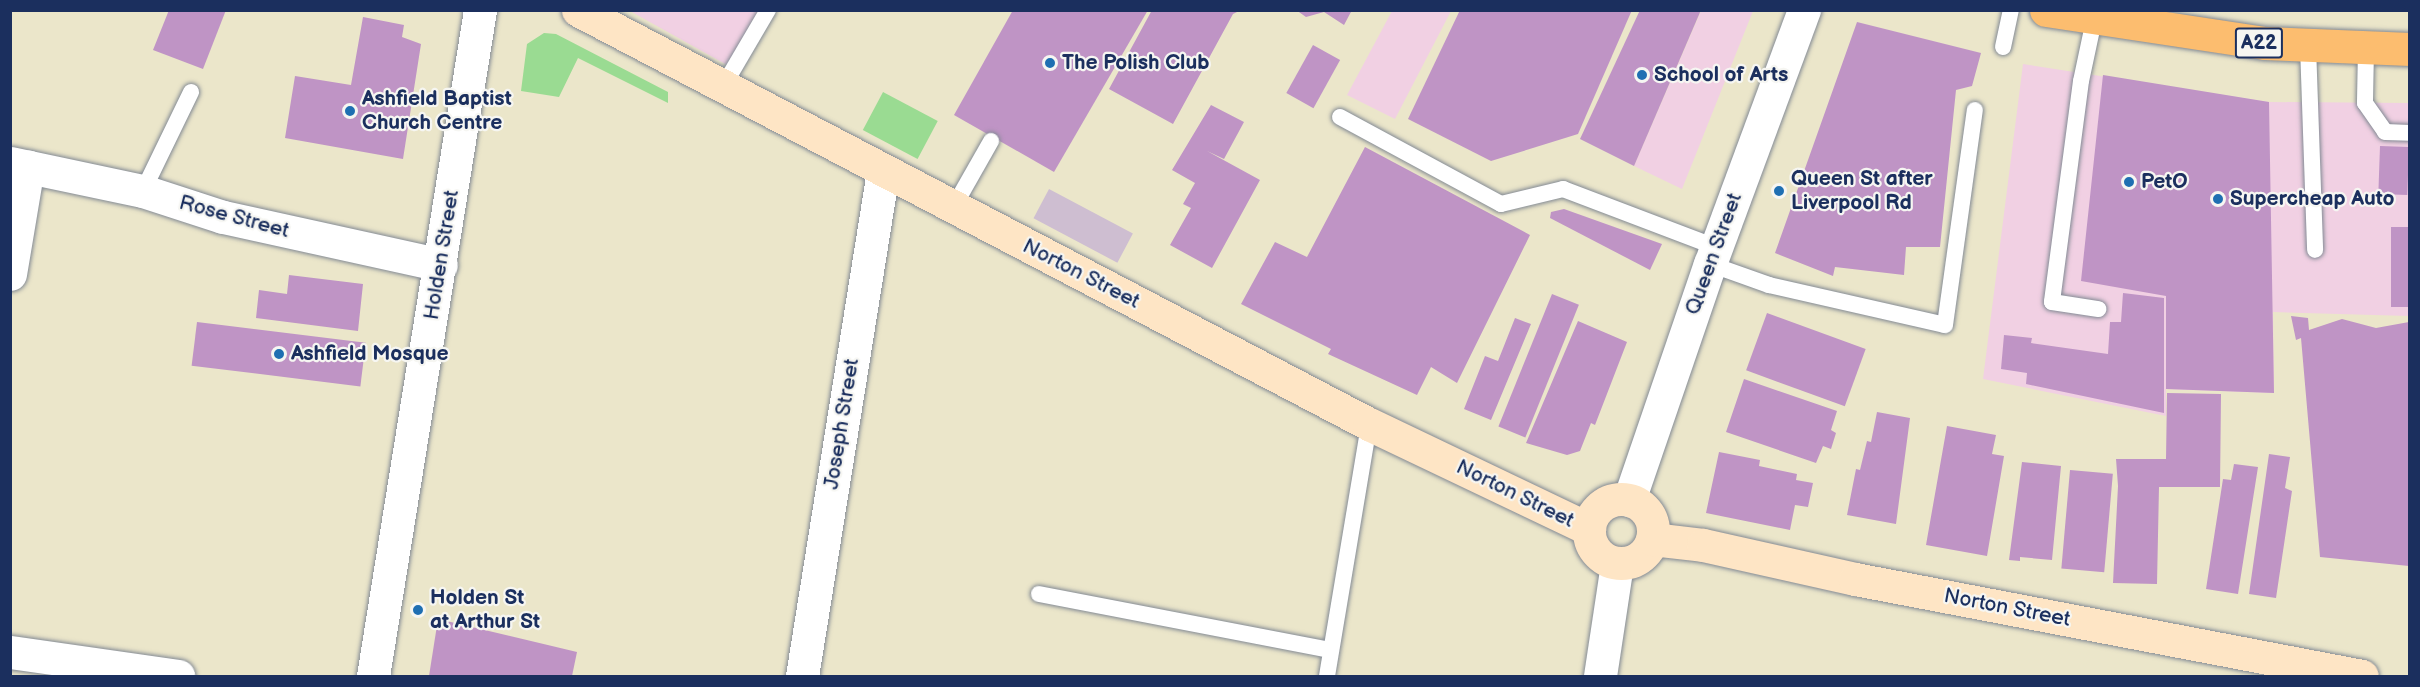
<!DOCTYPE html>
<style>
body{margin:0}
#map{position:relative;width:2420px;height:687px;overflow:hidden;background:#ebe6ca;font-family:"Balsamiq Sans",sans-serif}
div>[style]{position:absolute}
.built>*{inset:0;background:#f1d0e3}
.industrial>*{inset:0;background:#cebed1;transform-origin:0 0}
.green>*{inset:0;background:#9adb92;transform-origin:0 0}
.building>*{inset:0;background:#bf94c5;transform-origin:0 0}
.roads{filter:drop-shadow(0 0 2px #838a94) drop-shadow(0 0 2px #838a94)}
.service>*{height:16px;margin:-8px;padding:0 8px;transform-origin:8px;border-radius:8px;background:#fff}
.minor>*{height:33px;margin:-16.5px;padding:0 16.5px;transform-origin:16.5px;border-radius:16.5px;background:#fff}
.tertiary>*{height:33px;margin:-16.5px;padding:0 16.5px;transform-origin:16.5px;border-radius:16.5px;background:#fff}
.secondary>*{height:33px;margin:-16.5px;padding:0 16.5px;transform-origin:16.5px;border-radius:16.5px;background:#fee5c5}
.secondary>.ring{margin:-16.5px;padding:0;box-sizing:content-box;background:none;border:33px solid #fee5c5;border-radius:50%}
.trunk>*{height:33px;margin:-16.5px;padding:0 16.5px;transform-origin:16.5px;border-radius:16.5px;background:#fcbd6f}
.dots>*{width:16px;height:16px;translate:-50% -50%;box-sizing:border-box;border:3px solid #f6f6f2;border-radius:50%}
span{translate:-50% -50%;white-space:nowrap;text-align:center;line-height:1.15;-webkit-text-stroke:4.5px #f6f6f2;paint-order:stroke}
.shield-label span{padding:2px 4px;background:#f6f6f2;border:2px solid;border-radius:4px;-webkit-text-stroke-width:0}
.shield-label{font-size:20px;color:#1b2f5e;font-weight:700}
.poi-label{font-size:21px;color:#1b2f5e;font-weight:700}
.left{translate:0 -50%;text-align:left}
.street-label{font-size:21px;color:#1b2f5e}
.frame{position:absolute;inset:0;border:12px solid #1b2f5e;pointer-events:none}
</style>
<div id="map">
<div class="built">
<i style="clip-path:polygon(630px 11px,758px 11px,727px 65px)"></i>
<i style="clip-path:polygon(1392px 11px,1451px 11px,1395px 119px,1347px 95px)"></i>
<i style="clip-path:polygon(1701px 11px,1753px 11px,1682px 189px,1634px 166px)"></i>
<i style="clip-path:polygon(2023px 64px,2269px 102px,2409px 103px,2409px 316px,2273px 312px,2274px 393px,2166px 389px,2166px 416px,1983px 379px)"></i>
</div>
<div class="industrial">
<i style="left:1049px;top:189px;width:95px;height:33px;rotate:28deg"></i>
</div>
<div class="green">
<i style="clip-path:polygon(544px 33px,556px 34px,668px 92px,668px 103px,578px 58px,559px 97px,521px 91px,527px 44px)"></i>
<i style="left:883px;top:92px;width:62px;height:43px;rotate:28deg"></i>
</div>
<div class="building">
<i style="clip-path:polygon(169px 10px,226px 10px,203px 69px,153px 50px)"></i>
<i style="clip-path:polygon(1013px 10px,1148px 10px,1054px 172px,954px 115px)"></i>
<i style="clip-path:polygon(1152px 10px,1241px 10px,1233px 14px,1173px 124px,1109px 89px)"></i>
<i style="clip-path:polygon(1296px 10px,1352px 10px,1344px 25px,1324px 12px,1306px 17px)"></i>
<i style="clip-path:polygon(1460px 10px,1632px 10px,1578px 134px,1491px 161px,1408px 119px)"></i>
<i style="clip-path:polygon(1640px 10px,1701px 10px,1634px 166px,1580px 139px)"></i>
<i style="clip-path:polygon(363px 17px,404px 25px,402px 37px,421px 44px,403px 159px,285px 138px,295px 76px,351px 85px)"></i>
<i style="clip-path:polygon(1857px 22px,1981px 53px,1972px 86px,1956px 90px,1940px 247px,1906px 247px,1904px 275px,1835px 267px,1833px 276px,1775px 253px)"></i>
<i style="left:1313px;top:45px;width:31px;height:55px;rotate:29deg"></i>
<i style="clip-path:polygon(2103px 75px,2269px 102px,2274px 393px,2166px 389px,2166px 296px,2081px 281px)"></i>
<i style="clip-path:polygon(1211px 105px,1244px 122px,1224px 159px,1207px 151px,1260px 180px,1212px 268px,1170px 245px,1191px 208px,1183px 204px,1195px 183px,1172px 170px)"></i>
<i style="left:2380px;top:146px;width:29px;height:48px;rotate:2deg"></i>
<i style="clip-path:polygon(1365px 147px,1530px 235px,1457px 383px,1431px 367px,1417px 395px,1328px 354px,1331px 349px,1241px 304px,1275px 242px,1307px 257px)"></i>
<i style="clip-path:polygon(1564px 209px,1662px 244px,1650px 270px,1550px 218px,1551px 212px)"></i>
<i style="left:2391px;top:227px;width:18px;height:80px"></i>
<i style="clip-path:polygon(289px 275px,363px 284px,358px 331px,256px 318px,259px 290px,287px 294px)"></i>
<i style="clip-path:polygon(2123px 293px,2164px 298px,2164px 413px,2026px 384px,2027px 373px,2001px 369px,2004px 335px,2032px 338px,2031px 343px,2108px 354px,2110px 322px,2121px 322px)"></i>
<i style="left:1552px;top:294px;width:29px;height:143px;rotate:22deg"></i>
<i style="left:1767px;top:313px;width:105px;height:61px;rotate:20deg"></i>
<i style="clip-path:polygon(2291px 316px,2308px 318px,2309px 330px,2342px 319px,2376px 328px,2409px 322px,2409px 566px,2320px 557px,2301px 338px,2296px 340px)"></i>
<i style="clip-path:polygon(1515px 318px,1531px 324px,1491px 420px,1464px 409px,1485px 356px,1498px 361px)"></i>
<i style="clip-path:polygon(1578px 321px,1627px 342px,1595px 425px,1591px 423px,1580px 451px,1567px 455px,1526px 443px)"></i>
<i style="left:197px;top:322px;width:170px;height:44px;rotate:7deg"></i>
<i style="clip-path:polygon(1744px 379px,1837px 411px,1831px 430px,1836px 433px,1831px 449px,1823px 446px,1816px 463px,1726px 432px)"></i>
<i style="clip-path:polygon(2167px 393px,2221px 394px,2220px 487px,2159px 487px,2157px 584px,2113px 583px,2118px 486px,2116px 459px,2166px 459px)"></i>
<i style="clip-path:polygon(1877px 412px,1910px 418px,1896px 524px,1847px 515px,1856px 469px,1860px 470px,1867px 441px,1871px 442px)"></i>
<i style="clip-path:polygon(1947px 426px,1996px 435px,1992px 454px,2004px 456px,1987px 556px,1926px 545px)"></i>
<i style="clip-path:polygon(1719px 452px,1760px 460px,1759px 466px,1797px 474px,1796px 480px,1813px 483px,1808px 507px,1795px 505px,1790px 530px,1706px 513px)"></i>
<i style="clip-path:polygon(2269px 454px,2290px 457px,2285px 488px,2292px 491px,2276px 598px,2249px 594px)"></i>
<i style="clip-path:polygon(2022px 462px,2061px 466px,2052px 560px,2020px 557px,2020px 561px,2009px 560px)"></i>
<i style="clip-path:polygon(2234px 464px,2258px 467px,2238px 594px,2206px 589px,2223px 479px,2231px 480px)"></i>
<i style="left:2070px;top:470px;width:43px;height:99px;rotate:5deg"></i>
<i style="clip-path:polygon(438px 619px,577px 652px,572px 676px,429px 676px)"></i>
</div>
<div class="roads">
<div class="service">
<i style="left:2094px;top:20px;width:62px;rotate:102deg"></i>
<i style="left:2081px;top:81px;width:223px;rotate:97.5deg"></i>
<i style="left:2052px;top:302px;width:47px;rotate:8.7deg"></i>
<i style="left:2308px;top:46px;width:204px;rotate:88deg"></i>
<i style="left:2003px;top:47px;width:38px;rotate:-78deg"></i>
<i style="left:2366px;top:49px;width:54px;rotate:91.1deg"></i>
<i style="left:2365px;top:103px;width:35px;rotate:55deg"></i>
<i style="left:2385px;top:132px;width:25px;rotate:2deg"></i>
<i style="left:724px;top:85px;width:87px;rotate:-59.6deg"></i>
<i style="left:1340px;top:117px;width:183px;rotate:28.4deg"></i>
<i style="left:1501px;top:204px;width:64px;rotate:-13.6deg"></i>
<i style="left:1563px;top:189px;width:164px;rotate:20.8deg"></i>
<i style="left:143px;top:191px;width:110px;rotate:-64.1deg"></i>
<i style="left:953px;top:208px;width:77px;rotate:-60.4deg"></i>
<i style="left:1710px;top:264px;width:63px;rotate:19.6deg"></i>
<i style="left:1769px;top:285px;width:180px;rotate:12.8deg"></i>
<i style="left:1945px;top:325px;width:217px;rotate:-82.1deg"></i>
<i style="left:1039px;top:594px;width:297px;rotate:10.9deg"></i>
<i style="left:1327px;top:676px;width:255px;rotate:-80.5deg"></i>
</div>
<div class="minor">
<i style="left:10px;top:163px;width:136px;rotate:11.9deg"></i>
<i style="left:143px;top:191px;width:84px;rotate:18deg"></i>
<i style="left:223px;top:217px;width:223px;rotate:12.4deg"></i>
<i style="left:10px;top:274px;width:109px;rotate:-80.5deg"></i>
<i style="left:1629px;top:500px;width:250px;rotate:-71.1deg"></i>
<i style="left:1710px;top:264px;width:271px;rotate:-69.7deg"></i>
<i style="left:10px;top:652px;width:170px;rotate:8.1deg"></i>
<i style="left:802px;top:676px;width:511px;rotate:-80.89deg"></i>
<i style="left:1600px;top:676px;width:114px;rotate:-81.4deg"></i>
</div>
<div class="tertiary">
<i style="left:373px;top:676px;width:675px;rotate:-80.87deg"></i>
</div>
<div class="secondary">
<i style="left:578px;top:10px;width:893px;rotate:27.63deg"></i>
<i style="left:1369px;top:424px;width:244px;rotate:25.5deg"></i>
<i class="ring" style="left:1589px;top:499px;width:31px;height:31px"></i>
<i style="left:1652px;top:539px;width:51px;rotate:6.7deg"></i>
<i style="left:1703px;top:545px;width:156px;rotate:12.6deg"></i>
<i style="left:1855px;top:579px;width:516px;rotate:10.83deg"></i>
</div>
<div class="trunk">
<i style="left:2046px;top:10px;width:221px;rotate:8.6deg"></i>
<i style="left:2265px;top:43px;width:145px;rotate:2.4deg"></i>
</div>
</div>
<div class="dots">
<i style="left:1050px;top:63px;background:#1f6fb2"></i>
<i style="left:1642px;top:75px;background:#1f6fb2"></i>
<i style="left:350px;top:111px;background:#1f6fb2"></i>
<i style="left:2129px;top:182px;background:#1f6fb2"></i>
<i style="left:1779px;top:191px;background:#1f6fb2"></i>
<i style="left:2218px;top:199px;background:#1f6fb2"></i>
<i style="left:279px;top:354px;background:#1f6fb2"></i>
<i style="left:418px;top:610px;background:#1f6fb2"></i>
</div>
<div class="shield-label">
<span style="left:2259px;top:43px">A22</span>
</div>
<div class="poi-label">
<span class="left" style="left:1062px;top:63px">The Polish Club</span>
<span class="left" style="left:1654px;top:75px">School of Arts</span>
<span class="left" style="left:362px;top:111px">Ashfield Baptist<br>Church Centre</span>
<span class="left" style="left:1791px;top:191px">Queen St after<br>Liverpool Rd</span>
<span class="left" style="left:2141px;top:182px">PetO</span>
<span class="left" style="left:2230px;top:199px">Supercheap Auto</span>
<span class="left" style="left:291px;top:354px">Ashfield Mosque</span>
<span class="left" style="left:430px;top:610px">Holden St<br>at Arthur St</span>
</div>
<div class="street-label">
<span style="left:234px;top:217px;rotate:15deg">Rose Street</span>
<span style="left:1714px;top:254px;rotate:-70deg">Queen Street</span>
<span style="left:442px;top:255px;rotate:-81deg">Holden Street</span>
<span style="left:1081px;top:274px;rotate:27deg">Norton Street</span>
<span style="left:842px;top:424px;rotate:-81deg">Joseph Street</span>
<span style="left:1515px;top:494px;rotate:26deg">Norton Street</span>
<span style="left:2007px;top:608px;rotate:11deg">Norton Street</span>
</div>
<div class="frame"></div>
</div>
